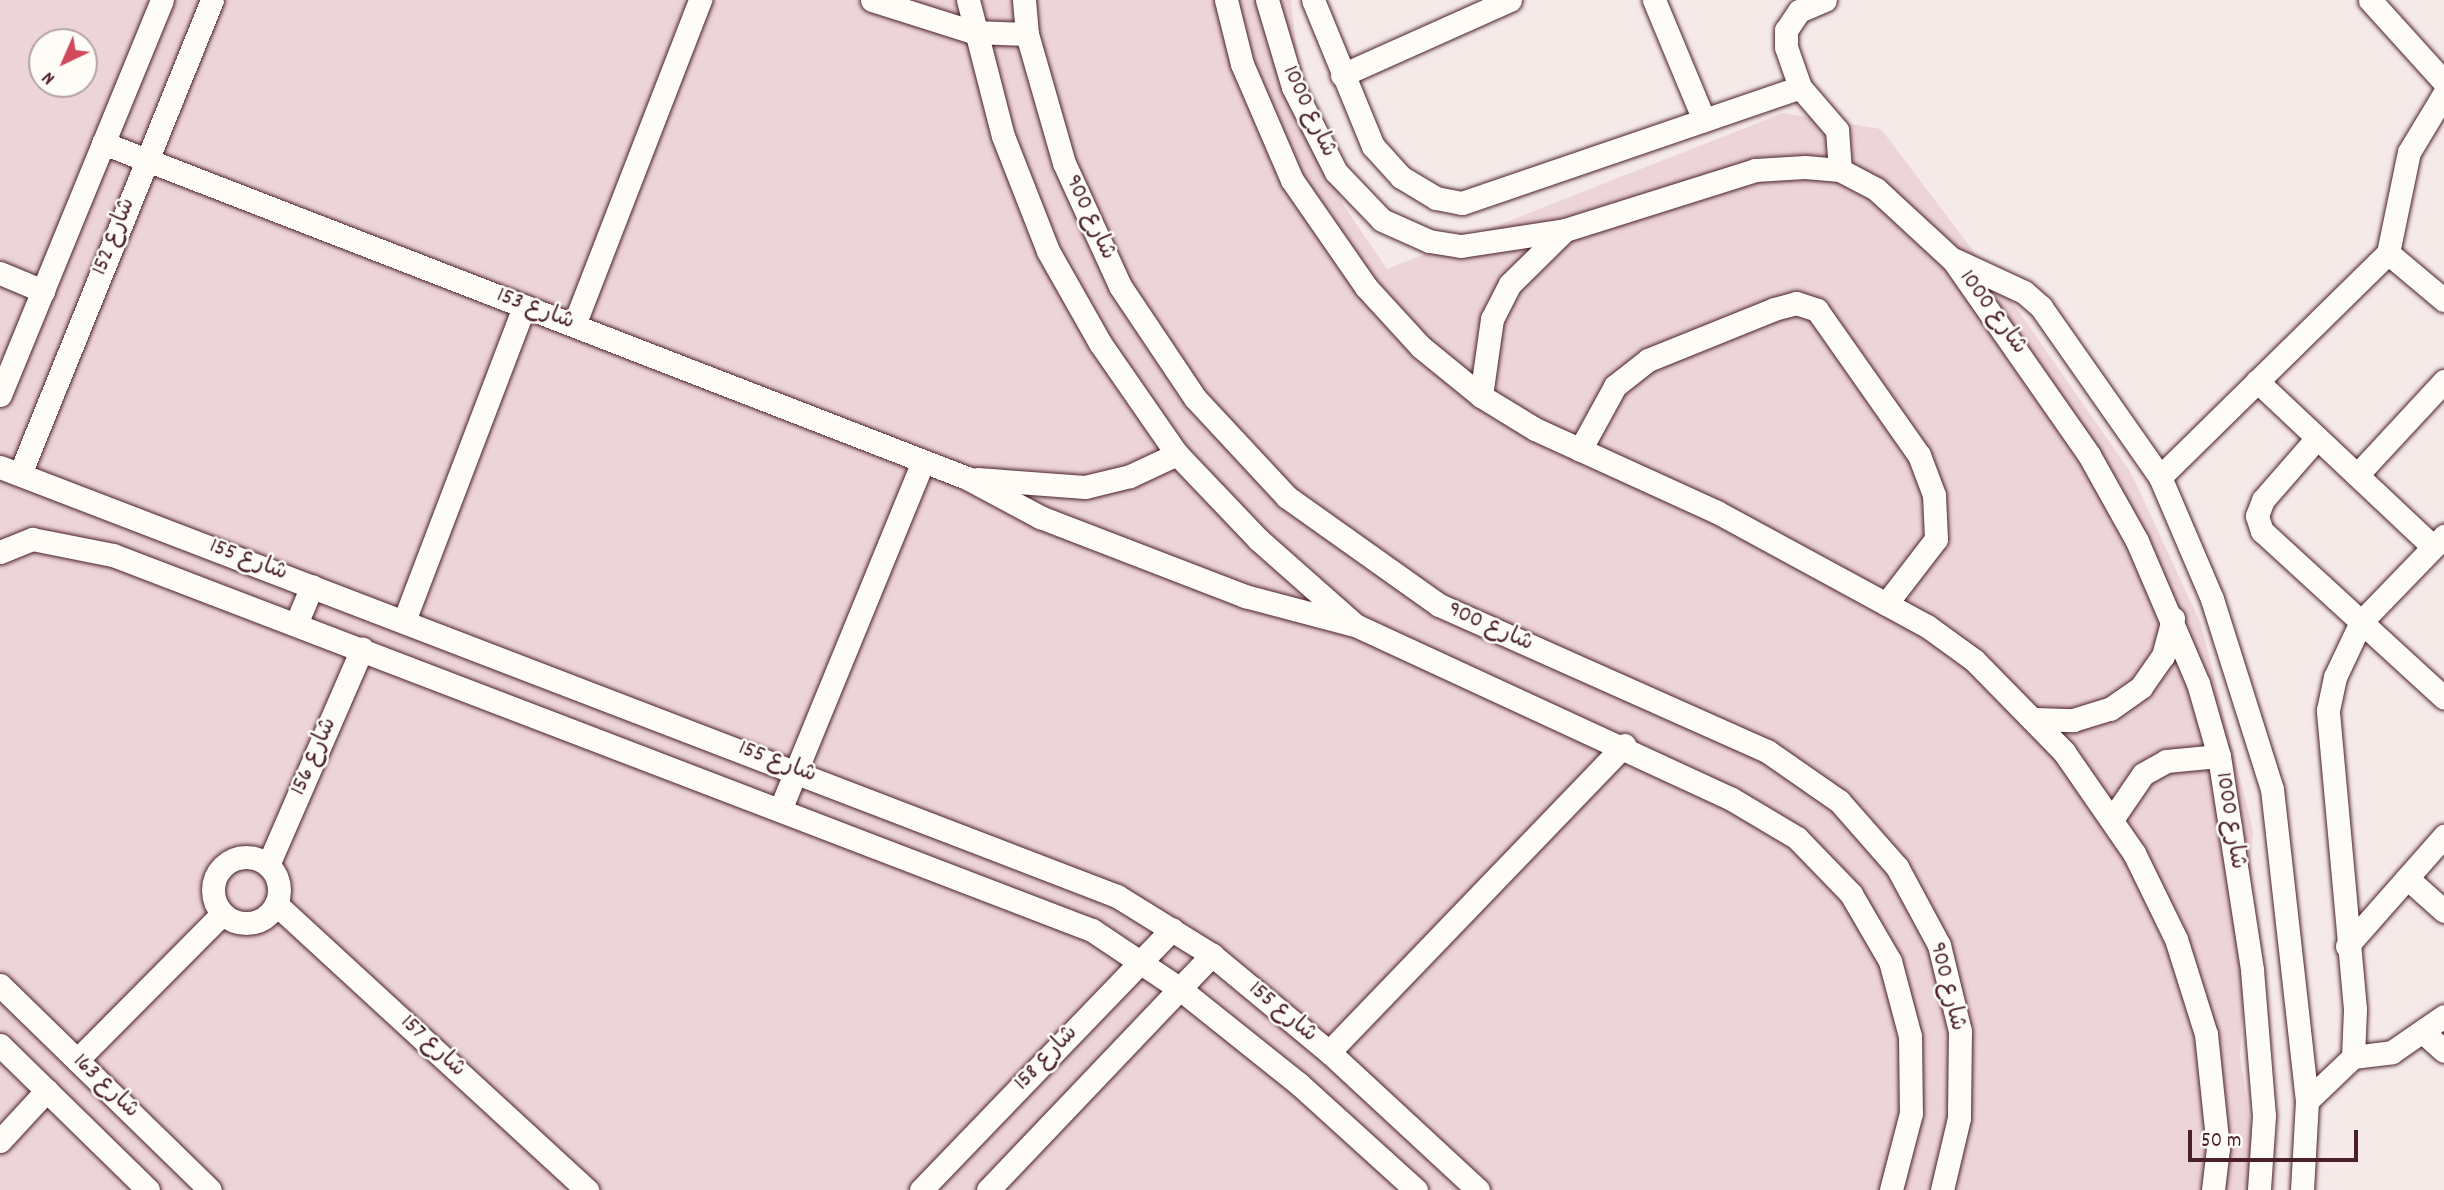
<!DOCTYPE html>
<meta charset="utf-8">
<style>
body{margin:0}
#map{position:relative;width:2444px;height:1190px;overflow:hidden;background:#f6eae9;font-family:Dekko,"Playpen Sans Arabic",sans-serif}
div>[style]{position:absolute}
.built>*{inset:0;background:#edd4d8}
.roads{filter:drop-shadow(0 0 2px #4a1f2b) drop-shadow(0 0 2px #4a1f2b)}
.minor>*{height:23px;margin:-11.5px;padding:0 11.5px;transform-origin:11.5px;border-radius:11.5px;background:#fdfcf7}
.minor>.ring{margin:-11.5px;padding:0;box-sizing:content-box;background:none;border:23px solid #fdfcf7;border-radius:50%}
span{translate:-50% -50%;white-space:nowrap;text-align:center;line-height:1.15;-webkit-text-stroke:5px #fdfcf7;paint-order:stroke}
.street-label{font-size:23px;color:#4a1f2b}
.north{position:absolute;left:28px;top:28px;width:70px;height:70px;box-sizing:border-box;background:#fdfcf7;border:2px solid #b5a4a5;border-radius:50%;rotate:224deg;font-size:19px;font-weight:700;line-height:28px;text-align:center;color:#4a1f2b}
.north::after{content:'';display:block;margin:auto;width:24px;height:32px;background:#d1495b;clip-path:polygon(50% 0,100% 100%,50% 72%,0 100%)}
.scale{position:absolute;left:2188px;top:1130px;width:170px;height:32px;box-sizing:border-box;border:4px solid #4a1f2b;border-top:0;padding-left:9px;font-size:21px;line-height:24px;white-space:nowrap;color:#4a1f2b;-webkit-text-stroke:5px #fdfcf7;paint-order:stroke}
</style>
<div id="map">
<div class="built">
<i style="clip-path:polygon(evenodd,0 0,1291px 0,1300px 80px,1344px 206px,1387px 269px,1783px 113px,1881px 129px,2015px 306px,2131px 473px,2201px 624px,2253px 830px,2240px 1055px,2260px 1190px,0 1190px,0 0,42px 42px,84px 42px,84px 84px,42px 84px,42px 42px)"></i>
</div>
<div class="roads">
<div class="minor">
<i style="left:872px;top:0;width:106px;rotate:17.6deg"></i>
<i style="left:973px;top:32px;width:54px;rotate:2.1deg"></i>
<i style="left:968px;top:0;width:140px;rotate:75.6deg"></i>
<i style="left:1003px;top:136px;width:123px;rotate:68.6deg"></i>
<i style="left:1048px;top:251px;width:106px;rotate:60.5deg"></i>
<i style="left:1100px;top:343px;width:135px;rotate:55.3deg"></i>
<i style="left:1177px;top:454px;width:119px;rotate:46.4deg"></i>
<i style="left:1259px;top:540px;width:128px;rotate:41.5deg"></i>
<i style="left:1355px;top:625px;width:413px;rotate:24.8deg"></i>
<i style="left:1730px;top:798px;width:78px;rotate:30.8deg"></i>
<i style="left:1797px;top:838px;width:78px;rotate:46deg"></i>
<i style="left:1851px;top:894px;width:78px;rotate:59.8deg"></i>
<i style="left:1890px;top:961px;width:78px;rotate:75.1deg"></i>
<i style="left:1910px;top:1036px;width:77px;rotate:89.3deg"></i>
<i style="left:1911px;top:1113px;width:80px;rotate:104.6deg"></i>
<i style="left:1024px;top:0;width:34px;rotate:85deg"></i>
<i style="left:1027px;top:34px;width:134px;rotate:74deg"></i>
<i style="left:1064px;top:163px;width:135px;rotate:65.5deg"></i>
<i style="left:1120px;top:286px;width:135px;rotate:56.2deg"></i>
<i style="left:1195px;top:398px;width:135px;rotate:47.1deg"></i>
<i style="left:1287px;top:497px;width:186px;rotate:35.4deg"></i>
<i style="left:1439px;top:605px;width:359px;rotate:24deg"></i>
<i style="left:1767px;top:751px;width:88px;rotate:34.8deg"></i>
<i style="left:1839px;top:801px;width:88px;rotate:48.7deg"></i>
<i style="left:1897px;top:867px;width:89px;rotate:61.7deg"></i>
<i style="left:1939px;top:945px;width:89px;rotate:76.3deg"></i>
<i style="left:1960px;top:1031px;width:87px;rotate:90.7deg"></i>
<i style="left:1959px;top:1118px;width:74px;rotate:103.3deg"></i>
<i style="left:1226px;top:0;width:66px;rotate:76deg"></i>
<i style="left:1242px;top:64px;width:126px;rotate:66.7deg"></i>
<i style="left:1292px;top:180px;width:130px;rotate:55.3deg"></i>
<i style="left:1366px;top:287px;width:81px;rotate:47.5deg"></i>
<i style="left:1421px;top:347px;width:77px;rotate:39.2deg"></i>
<i style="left:1481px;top:396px;width:63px;rotate:31.4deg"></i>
<i style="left:1535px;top:429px;width:200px;rotate:24.5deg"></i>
<i style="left:1717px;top:512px;width:239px;rotate:28.5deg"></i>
<i style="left:1927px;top:626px;width:58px;rotate:35.9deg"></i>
<i style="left:1974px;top:660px;width:129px;rotate:45.6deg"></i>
<i style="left:2064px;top:752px;width:123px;rotate:55.3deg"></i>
<i style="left:2134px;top:853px;width:96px;rotate:64deg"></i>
<i style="left:2176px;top:939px;width:100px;rotate:72.5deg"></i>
<i style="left:2206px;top:1034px;width:115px;rotate:84deg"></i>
<i style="left:2218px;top:1148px;width:42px;rotate:96.8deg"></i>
<i style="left:1267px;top:0;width:91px;rotate:73.4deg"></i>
<i style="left:1293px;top:87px;width:95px;rotate:63.2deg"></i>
<i style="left:1336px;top:172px;width:66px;rotate:46.2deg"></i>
<i style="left:1382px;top:220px;width:51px;rotate:24.1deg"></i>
<i style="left:1429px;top:241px;width:32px;rotate:9deg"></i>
<i style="left:1461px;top:246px;width:105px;rotate:-8.7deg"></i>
<i style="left:1565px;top:230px;width:199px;rotate:-17.5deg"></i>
<i style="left:1755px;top:170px;width:50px;rotate:-3.4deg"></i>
<i style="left:1805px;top:167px;width:35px;rotate:5deg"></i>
<i style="left:1840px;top:170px;width:41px;rotate:27.8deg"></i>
<i style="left:1876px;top:189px;width:105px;rotate:42.7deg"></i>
<i style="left:1953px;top:260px;width:238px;rotate:55.1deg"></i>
<i style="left:2089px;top:455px;width:98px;rotate:60.8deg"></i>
<i style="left:2137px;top:541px;width:155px;rotate:66.8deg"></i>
<i style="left:2198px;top:683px;width:76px;rotate:74deg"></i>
<i style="left:2219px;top:756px;width:217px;rotate:81.2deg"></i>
<i style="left:2252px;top:970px;width:146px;rotate:85.3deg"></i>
<i style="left:2264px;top:1116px;width:74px;rotate:93.9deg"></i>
<i style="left:1313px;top:0;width:158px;rotate:67.7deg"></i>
<i style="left:1373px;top:146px;width:42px;rotate:47.9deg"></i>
<i style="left:1401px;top:177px;width:41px;rotate:31deg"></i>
<i style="left:1436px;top:198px;width:26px;rotate:11deg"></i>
<i style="left:1462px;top:203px;width:357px;rotate:-18.9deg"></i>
<i style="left:1654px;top:0;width:130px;rotate:67.4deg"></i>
<i style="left:1825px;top:0;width:28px;rotate:157deg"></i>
<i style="left:1799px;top:11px;width:23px;rotate:124deg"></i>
<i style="left:1786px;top:30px;width:17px;rotate:90deg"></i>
<i style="left:1786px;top:47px;width:42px;rotate:70.7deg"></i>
<i style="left:1800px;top:87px;width:57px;rotate:49.3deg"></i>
<i style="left:1837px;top:130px;width:40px;rotate:85.7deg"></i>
<i style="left:2370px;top:0;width:110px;rotate:47.9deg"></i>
<i style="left:1342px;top:75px;width:184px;rotate:-24.1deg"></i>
<i style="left:103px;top:143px;width:927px;rotate:21.19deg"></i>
<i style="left:967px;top:478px;width:83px;rotate:28.1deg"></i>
<i style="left:1040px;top:517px;width:220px;rotate:21.1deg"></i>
<i style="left:1245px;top:596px;width:109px;rotate:14.9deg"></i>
<i style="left:2388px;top:253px;width:73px;rotate:40deg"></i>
<i style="left:1955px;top:260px;width:76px;rotate:24.9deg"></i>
<i style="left:2024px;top:292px;width:23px;rotate:41deg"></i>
<i style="left:2041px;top:307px;width:208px;rotate:55deg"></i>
<i style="left:2160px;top:477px;width:133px;rotate:66.9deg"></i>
<i style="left:2212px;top:599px;width:199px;rotate:72.5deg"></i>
<i style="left:2272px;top:789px;width:314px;rotate:83.6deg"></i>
<i style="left:0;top:273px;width:47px;rotate:22.7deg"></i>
<i style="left:574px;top:325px;width:349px;rotate:-68.8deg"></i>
<i style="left:2257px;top:381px;width:242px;rotate:43.3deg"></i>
<i style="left:0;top:395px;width:427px;rotate:-67.7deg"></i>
<i style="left:1481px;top:396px;width:78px;rotate:-81.9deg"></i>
<i style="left:1492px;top:319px;width:39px;rotate:-63deg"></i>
<i style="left:1510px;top:284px;width:74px;rotate:-44.5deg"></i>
<i style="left:2317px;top:438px;width:82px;rotate:131.1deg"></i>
<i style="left:2263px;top:500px;width:17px;rotate:111deg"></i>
<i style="left:2257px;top:516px;width:16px;rotate:72deg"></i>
<i style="left:2262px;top:531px;width:247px;rotate:42.5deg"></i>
<i style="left:1580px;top:450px;width:73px;rotate:-61.3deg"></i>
<i style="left:1615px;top:386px;width:42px;rotate:-38.2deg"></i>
<i style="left:1648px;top:360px;width:136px;rotate:-22deg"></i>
<i style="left:1774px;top:309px;width:23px;rotate:-15deg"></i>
<i style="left:1796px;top:303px;width:22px;rotate:18deg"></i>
<i style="left:1817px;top:310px;width:177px;rotate:54.9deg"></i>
<i style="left:1919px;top:455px;width:43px;rotate:69.4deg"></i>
<i style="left:1934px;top:495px;width:44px;rotate:87.4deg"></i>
<i style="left:1936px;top:539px;width:82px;rotate:127.6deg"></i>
<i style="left:0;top:467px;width:1197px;rotate:21.01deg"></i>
<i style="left:1117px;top:896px;width:112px;rotate:31.8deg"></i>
<i style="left:1212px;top:955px;width:152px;rotate:39.7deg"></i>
<i style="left:1329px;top:1052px;width:203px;rotate:42.8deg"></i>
<i style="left:20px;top:474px;width:511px;rotate:-67.95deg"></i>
<i style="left:2357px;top:475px;width:128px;rotate:-47.2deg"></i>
<i style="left:2160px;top:477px;width:320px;rotate:-44.5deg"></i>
<i style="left:2388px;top:253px;width:103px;rotate:-78.3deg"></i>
<i style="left:2409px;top:152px;width:68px;rotate:-58.9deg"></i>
<i style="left:977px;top:479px;width:108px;rotate:4.2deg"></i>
<i style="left:1085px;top:487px;width:46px;rotate:-13.7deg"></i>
<i style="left:1130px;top:476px;width:52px;rotate:-25.1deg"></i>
<i style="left:0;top:552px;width:35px;rotate:-22deg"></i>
<i style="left:32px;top:539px;width:83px;rotate:11.2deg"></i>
<i style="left:113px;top:555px;width:1048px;rotate:20.96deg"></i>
<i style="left:1092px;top:930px;width:106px;rotate:33.8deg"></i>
<i style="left:1180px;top:989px;width:152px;rotate:38.6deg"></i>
<i style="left:1299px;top:1084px;width:158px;rotate:42.2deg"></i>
<i style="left:404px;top:621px;width:337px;rotate:-69.1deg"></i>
<i style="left:296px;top:624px;width:41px;rotate:-67.2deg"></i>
<i style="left:2035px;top:719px;width:38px;rotate:2deg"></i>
<i style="left:2073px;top:720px;width:39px;rotate:-17deg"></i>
<i style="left:2110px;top:709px;width:38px;rotate:-35deg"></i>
<i style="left:2141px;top:687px;width:38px;rotate:-55deg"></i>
<i style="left:2163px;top:656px;width:39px;rotate:-75deg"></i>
<i style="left:780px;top:810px;width:377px;rotate:-67.7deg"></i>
<i style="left:2113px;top:818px;width:53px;rotate:-55.7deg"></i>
<i style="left:2143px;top:774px;width:26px;rotate:-29deg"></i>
<i style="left:2166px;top:761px;width:53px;rotate:-5.4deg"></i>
<i class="ring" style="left:213px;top:857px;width:43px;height:43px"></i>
<i style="left:268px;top:865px;width:236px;rotate:-66.5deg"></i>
<i style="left:2407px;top:878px;width:50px;rotate:41.7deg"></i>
<i style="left:276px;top:904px;width:423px;rotate:42.6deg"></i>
<i style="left:2347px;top:946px;width:147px;rotate:-48.6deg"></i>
<i style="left:0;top:985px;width:293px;rotate:44.3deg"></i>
<i style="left:2424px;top:1033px;width:27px;rotate:42deg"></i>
<i style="left:0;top:1045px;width:207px;rotate:44.4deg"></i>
<i style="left:1329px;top:1052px;width:426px;rotate:-46.1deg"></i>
<i style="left:2353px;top:1057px;width:48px;rotate:-87.6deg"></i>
<i style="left:2355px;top:1009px;width:300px;rotate:-95.2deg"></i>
<i style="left:2328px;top:710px;width:34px;rotate:-78deg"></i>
<i style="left:2335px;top:677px;width:61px;rotate:-64.7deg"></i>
<i style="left:2361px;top:622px;width:120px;rotate:-46deg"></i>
<i style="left:77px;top:1060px;width:206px;rotate:-45.2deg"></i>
<i style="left:0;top:1141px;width:69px;rotate:-47.3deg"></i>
<i style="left:921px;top:1190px;width:362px;rotate:-46.1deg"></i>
<i style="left:988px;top:1190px;width:325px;rotate:-46.4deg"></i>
<i style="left:2302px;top:1190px;width:89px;rotate:-86.8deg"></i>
<i style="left:2307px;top:1101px;width:64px;rotate:-43.7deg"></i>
<i style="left:2353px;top:1057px;width:39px;rotate:-7deg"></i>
<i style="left:2392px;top:1052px;width:63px;rotate:-34.7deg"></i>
</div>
</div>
<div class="street-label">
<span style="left:1308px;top:112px;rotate:65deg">شارع 1000</span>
<span style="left:1089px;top:218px;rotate:65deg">شارع 900</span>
<span style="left:115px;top:237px;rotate:-68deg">شارع 152</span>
<span style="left:535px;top:310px;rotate:21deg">شارع 153</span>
<span style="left:1992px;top:313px;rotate:54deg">شارع 1000</span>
<span style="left:248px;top:561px;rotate:21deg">شارع 155</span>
<span style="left:1490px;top:628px;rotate:24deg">شارع 900</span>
<span style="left:315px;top:757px;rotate:-66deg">شارع 156</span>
<span style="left:777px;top:763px;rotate:21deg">شارع 155</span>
<span style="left:2229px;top:821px;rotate:81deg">شارع 1000</span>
<span style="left:1946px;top:987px;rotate:76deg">شارع 900</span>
<span style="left:1282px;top:1013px;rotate:40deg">شارع 155</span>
<span style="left:432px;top:1047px;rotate:43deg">شارع 157</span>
<span style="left:1047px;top:1059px;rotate:-46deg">شارع 158</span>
<span style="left:105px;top:1087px;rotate:44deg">شارع 163</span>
</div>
<div class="north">N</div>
<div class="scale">50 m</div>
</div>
